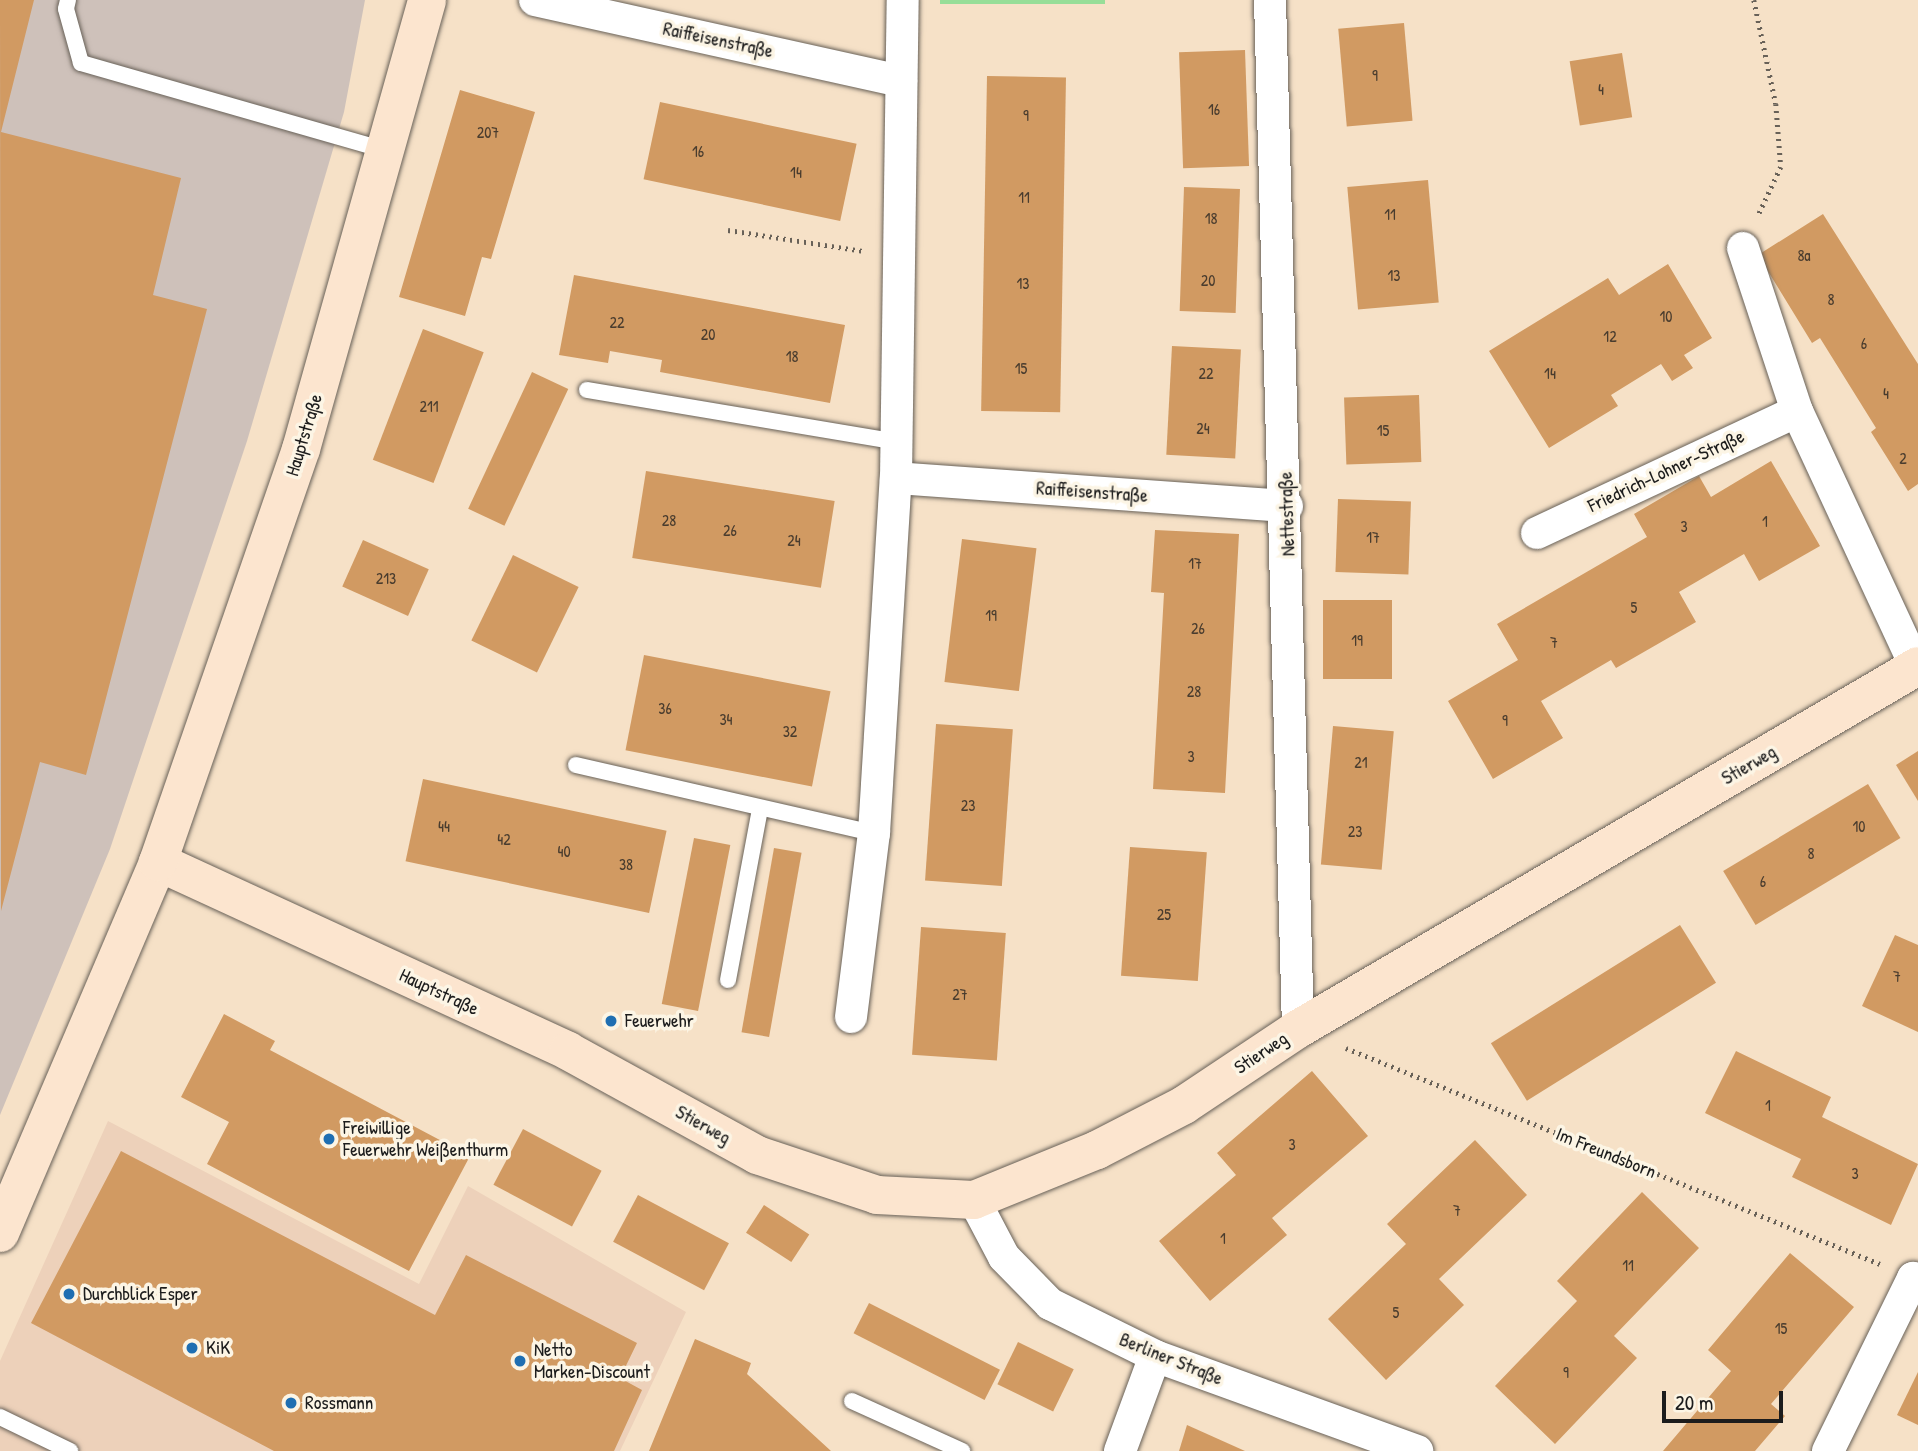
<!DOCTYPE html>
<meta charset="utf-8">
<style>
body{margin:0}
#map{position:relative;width:1918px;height:1451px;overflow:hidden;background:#f6e1c7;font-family:"Patrick Hand",sans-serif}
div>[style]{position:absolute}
.built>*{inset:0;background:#edd1ba}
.industrial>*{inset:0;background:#cec1ba}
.green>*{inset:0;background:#97de98;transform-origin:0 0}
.building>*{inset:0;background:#d19a62;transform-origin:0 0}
.path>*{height:4.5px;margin-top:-2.25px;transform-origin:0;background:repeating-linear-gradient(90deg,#686158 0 2px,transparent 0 7px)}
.roads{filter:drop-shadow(0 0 2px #686158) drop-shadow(0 0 2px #686158)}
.lane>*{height:16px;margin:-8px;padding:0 8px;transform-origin:8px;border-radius:8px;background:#fff}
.street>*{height:32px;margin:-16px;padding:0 16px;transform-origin:16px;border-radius:16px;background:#fff}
.secondary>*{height:38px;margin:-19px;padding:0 19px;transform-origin:19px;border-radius:19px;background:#fce5cf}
.dots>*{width:19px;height:19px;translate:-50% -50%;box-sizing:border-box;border:4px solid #fcf5e5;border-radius:50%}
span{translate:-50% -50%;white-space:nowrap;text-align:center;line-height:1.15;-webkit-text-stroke:7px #fcf5e5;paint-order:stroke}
.number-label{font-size:16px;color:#493c2e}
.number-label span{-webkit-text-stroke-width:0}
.street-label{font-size:19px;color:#1c1c1c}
.poi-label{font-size:19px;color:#1c1c1c}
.left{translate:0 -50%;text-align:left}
.scale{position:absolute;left:1662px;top:1391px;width:121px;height:32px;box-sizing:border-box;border:4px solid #1c1c1c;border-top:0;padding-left:9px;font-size:21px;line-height:24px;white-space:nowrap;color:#1c1c1c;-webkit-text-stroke:5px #fcf5e5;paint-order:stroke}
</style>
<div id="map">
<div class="built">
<i style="clip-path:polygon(108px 1121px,419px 1284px,468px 1186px,686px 1312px,620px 1451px,0 1451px,0 1361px)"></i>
</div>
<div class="industrial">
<i style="clip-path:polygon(0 0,365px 0,344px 112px,247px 441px,110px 849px,0 1115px)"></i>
</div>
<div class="green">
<i style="left:940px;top:0;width:165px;height:4px"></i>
</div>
<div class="building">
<i style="clip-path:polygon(0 0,34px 0,1px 132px,181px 178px,153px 295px,207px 309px,86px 775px,40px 762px,1px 911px)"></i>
<i style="left:1404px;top:23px;width:98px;height:66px;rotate:85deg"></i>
<i style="left:1245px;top:50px;width:116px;height:66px;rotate:88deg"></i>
<i style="left:1622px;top:53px;width:65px;height:53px;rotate:81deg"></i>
<i style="left:987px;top:76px;width:79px;height:335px;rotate:1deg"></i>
<i style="clip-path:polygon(460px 90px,535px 112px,491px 259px,482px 257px,465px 316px,399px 297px)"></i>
<i style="left:660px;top:102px;width:201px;height:79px;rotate:12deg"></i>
<i style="left:1428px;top:180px;width:123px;height:81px;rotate:85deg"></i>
<i style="left:1184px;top:187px;width:56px;height:124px;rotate:2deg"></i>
<i style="clip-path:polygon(1823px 214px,1918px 364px,1918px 484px,1908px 491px,1871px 432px,1876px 428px,1820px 338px,1812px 343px,1758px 255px)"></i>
<i style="clip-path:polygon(1668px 264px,1712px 338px,1684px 355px,1693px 368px,1672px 381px,1661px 364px,1611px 395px,1618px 406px,1549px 448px,1489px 351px,1608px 278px,1619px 295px)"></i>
<i style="clip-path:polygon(574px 275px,845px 325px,830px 403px,660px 372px,662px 360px,610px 351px,608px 363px,559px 355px)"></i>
<i style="left:423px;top:329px;width:65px;height:140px;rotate:21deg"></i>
<i style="left:1172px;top:346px;width:69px;height:109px;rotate:3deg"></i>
<i style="left:532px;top:372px;width:40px;height:151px;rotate:25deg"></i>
<i style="left:1419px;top:395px;width:67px;height:75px;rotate:88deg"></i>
<i style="clip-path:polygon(1771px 461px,1820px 546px,1759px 581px,1744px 554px,1679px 592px,1696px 622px,1616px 668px,1611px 660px,1541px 701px,1563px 738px,1493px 779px,1448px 701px,1518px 660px,1497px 624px,1647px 537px,1634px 514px,1699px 476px,1711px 497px)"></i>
<i style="left:646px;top:471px;width:191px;height:88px;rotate:9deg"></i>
<i style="left:1338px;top:499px;width:73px;height:73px;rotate:2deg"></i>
<i style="clip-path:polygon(1155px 530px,1239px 534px,1225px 793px,1153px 789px,1164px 593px,1151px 592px)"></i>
<i style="left:962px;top:539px;width:75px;height:144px;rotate:7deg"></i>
<i style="left:363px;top:540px;width:72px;height:51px;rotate:24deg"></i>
<i style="left:513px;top:555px;width:73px;height:95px;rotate:26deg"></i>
<i style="left:1323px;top:600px;width:69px;height:79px"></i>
<i style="left:644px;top:655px;width:190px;height:97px;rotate:11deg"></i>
<i style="left:936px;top:724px;width:77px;height:157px;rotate:4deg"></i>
<i style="left:1333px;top:726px;width:61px;height:139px;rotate:5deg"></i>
<i style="clip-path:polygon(1918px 751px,1918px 801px,1896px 765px)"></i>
<i style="left:423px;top:779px;width:249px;height:84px;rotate:12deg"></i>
<i style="left:1868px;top:784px;width:63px;height:169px;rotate:59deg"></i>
<i style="left:694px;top:838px;width:37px;height:169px;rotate:11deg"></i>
<i style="left:1130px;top:847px;width:77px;height:129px;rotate:4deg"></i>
<i style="left:774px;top:848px;width:28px;height:187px;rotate:10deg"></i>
<i style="left:1680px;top:925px;width:68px;height:223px;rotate:58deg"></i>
<i style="left:921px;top:927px;width:85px;height:128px;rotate:4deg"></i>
<i style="clip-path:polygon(1895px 935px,1918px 945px,1918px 1032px,1862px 1006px)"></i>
<i style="clip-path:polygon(224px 1014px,275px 1041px,270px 1050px,470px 1156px,409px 1271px,207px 1164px,229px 1122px,181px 1097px)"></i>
<i style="clip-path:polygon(1736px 1051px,1831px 1097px,1822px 1117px,1918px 1164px,1891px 1225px,1792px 1177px,1801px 1159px,1705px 1113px)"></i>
<i style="clip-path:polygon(1312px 1071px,1368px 1136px,1272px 1218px,1287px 1235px,1210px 1301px,1159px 1241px,1236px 1175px,1217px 1153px)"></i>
<i style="left:523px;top:1129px;width:89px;height:63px;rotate:28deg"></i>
<i style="clip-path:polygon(1475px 1140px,1527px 1195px,1439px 1279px,1464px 1305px,1386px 1380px,1328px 1319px,1406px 1244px,1387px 1224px)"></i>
<i style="clip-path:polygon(121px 1151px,435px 1315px,466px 1255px,637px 1343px,620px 1378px,642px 1390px,614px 1451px,274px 1451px,31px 1323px)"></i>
<i style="clip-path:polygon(1642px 1192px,1699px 1248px,1614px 1336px,1637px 1358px,1555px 1444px,1495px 1386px,1577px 1301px,1557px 1281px)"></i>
<i style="left:638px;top:1195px;width:103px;height:53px;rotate:28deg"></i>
<i style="left:764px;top:1205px;width:54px;height:33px;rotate:33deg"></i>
<i style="clip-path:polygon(1790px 1253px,1854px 1307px,1771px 1404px,1785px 1416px,1755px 1451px,1663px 1451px,1731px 1371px,1708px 1350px)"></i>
<i style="left:869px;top:1303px;width:147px;height:34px;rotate:27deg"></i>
<i style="clip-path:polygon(695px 1339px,751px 1363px,747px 1374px,831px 1451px,649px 1451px)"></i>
<i style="left:1018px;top:1342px;width:62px;height:47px;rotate:26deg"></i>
<i style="clip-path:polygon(1918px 1372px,1918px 1425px,1897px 1415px)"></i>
<i style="clip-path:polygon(1187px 1425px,1245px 1451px,1179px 1451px)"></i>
</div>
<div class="path">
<i style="left:1754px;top:0;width:106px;rotate:78.1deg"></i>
<i style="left:1776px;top:104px;width:63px;rotate:85.5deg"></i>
<i style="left:1781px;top:167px;width:54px;rotate:115.1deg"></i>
<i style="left:728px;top:230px;width:138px;rotate:8.8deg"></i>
<i style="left:1346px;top:1048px;width:576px;rotate:22.02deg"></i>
</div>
<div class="roads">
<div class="lane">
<i style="left:68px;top:0;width:9px;rotate:103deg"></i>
<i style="left:66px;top:9px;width:56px;rotate:74.5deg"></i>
<i style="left:81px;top:63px;width:316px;rotate:16deg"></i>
<i style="left:587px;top:390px;width:314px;rotate:9.5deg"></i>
<i style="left:576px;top:765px;width:306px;rotate:12.9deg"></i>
<i style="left:728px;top:980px;width:174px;rotate:-79.4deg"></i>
<i style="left:852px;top:1401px;width:121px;rotate:24.4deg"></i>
<i style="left:0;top:1417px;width:78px;rotate:25.9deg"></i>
</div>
<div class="street">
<i style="left:535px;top:0;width:375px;rotate:12.5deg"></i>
<i style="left:1270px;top:0;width:1029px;rotate:88.44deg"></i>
<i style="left:1743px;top:248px;width:172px;rotate:71.7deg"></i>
<i style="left:1797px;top:411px;width:282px;rotate:65.1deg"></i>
<i style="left:896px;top:478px;width:392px;rotate:4.1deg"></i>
<i style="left:1537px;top:533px;width:287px;rotate:-25.1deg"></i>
<i style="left:851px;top:1017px;width:185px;rotate:-82.9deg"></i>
<i style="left:874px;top:833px;width:356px;rotate:-86.5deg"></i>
<i style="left:896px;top:478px;width:478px;rotate:-89.2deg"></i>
<i style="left:974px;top:1200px;width:64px;rotate:62.2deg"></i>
<i style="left:1004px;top:1257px;width:66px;rotate:45.6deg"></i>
<i style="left:1050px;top:1304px;width:117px;rotate:26.3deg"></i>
<i style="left:1155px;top:1356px;width:279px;rotate:19.9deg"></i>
<i style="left:1120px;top:1451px;width:101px;rotate:-69.8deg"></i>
<i style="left:1828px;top:1451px;width:193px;rotate:-63.8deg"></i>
<i style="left:1913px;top:1278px;width:5px;rotate:22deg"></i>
</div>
<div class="secondary">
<i style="left:158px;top:862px;width:451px;rotate:24.7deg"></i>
<i style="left:568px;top:1051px;width:216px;rotate:28.8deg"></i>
<i style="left:757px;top:1155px;width:126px;rotate:18.4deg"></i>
<i style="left:877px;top:1195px;width:97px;rotate:3deg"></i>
<i style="left:974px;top:1200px;width:133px;rotate:-22.1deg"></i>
<i style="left:1097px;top:1150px;width:98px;rotate:-27.3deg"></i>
<i style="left:1184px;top:1105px;width:137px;rotate:-33.7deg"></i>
<i style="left:1298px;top:1029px;width:718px;rotate:-30.35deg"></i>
<i style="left:0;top:1233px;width:403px;rotate:-66.9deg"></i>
<i style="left:158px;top:862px;width:437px;rotate:-70.9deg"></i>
<i style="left:301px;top:449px;width:466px;rotate:-74.3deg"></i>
</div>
</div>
<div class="dots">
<i style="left:611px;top:1021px;background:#1f6fb2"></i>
<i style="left:329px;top:1139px;background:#1f6fb2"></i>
<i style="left:69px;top:1294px;background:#1f6fb2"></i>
<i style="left:192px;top:1348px;background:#1f6fb2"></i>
<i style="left:520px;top:1361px;background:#1f6fb2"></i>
<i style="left:291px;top:1403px;background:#1f6fb2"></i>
</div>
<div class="number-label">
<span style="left:1375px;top:75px">9</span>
<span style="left:1601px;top:89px">4</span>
<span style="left:1214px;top:109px">16</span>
<span style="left:1026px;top:115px">9</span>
<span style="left:488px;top:132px">207</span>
<span style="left:698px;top:151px">16</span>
<span style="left:796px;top:172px">14</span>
<span style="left:1024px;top:197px">11</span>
<span style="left:1390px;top:214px">11</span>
<span style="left:1211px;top:218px">18</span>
<span style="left:1804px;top:255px">8a</span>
<span style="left:1394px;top:275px">13</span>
<span style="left:1208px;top:280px">20</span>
<span style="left:1023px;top:283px">13</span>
<span style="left:1831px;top:299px">8</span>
<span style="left:1666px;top:316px">10</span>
<span style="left:617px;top:322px">22</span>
<span style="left:708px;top:334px">20</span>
<span style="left:1610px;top:336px">12</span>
<span style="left:1864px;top:343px">6</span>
<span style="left:792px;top:356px">18</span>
<span style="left:1021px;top:368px">15</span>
<span style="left:1206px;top:373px">22</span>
<span style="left:1550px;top:373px">14</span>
<span style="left:1886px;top:393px">4</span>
<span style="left:429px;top:406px">211</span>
<span style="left:1203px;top:428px">24</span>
<span style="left:1383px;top:430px">15</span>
<span style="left:1903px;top:458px">2</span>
<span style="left:669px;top:520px">28</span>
<span style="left:1765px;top:521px">1</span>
<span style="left:1684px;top:526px">3</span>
<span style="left:730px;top:530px">26</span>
<span style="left:1373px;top:537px">17</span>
<span style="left:794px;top:540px">24</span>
<span style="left:1195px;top:563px">17</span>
<span style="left:386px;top:578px">213</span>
<span style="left:1634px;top:607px">5</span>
<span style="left:991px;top:615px">19</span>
<span style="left:1198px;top:628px">26</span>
<span style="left:1357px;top:640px">19</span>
<span style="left:1554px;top:642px">7</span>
<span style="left:1194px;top:691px">28</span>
<span style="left:665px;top:708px">36</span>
<span style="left:726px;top:719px">34</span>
<span style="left:1505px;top:720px">9</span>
<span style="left:790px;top:731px">32</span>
<span style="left:1191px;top:756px">3</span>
<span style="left:1361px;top:762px">21</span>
<span style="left:968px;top:805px">23</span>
<span style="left:444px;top:826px">44</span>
<span style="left:1859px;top:826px">10</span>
<span style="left:1355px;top:831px">23</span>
<span style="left:504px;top:839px">42</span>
<span style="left:564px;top:851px">40</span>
<span style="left:1811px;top:853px">8</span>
<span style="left:626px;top:864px">38</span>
<span style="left:1763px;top:881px">6</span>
<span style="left:1164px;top:914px">25</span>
<span style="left:1897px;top:976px">7</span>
<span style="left:960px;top:994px">27</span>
<span style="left:1768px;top:1105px">1</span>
<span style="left:1292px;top:1144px">3</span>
<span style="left:1855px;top:1173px">3</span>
<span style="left:1457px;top:1210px">7</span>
<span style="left:1223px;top:1238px">1</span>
<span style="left:1628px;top:1265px">11</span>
<span style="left:1396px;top:1312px">5</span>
<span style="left:1781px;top:1328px">15</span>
<span style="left:1566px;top:1372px">9</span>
</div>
<div class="street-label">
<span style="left:718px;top:40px;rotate:12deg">Raiffeisenstraße</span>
<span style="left:304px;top:435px;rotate:-73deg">Hauptstraße</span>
<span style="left:1666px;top:471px;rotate:-25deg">Friedrich-Lohner-Straße</span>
<span style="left:1092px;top:492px;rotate:4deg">Raiffeisenstraße</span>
<span style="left:1287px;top:514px;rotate:-92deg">Nettestraße</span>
<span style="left:1749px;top:765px;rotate:-30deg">Stierweg</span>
<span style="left:439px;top:992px;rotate:25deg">Hauptstraße</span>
<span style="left:1261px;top:1053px;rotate:-34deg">Stierweg</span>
<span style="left:703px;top:1125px;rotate:29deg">Stierweg</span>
<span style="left:1606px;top:1153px;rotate:22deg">Im Freundsborn</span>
<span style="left:1171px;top:1359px;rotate:22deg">Berliner Straße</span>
</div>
<div class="poi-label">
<span class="left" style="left:625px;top:1021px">Feuerwehr</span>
<span class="left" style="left:343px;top:1139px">Freiwillige<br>Feuerwehr Weißenthurm</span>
<span class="left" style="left:83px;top:1294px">Durchblick Esper</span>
<span class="left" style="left:206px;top:1348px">KiK</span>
<span class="left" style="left:534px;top:1361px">Netto<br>Marken-Discount</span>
<span class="left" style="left:305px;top:1403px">Rossmann</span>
</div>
<div class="scale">20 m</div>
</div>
